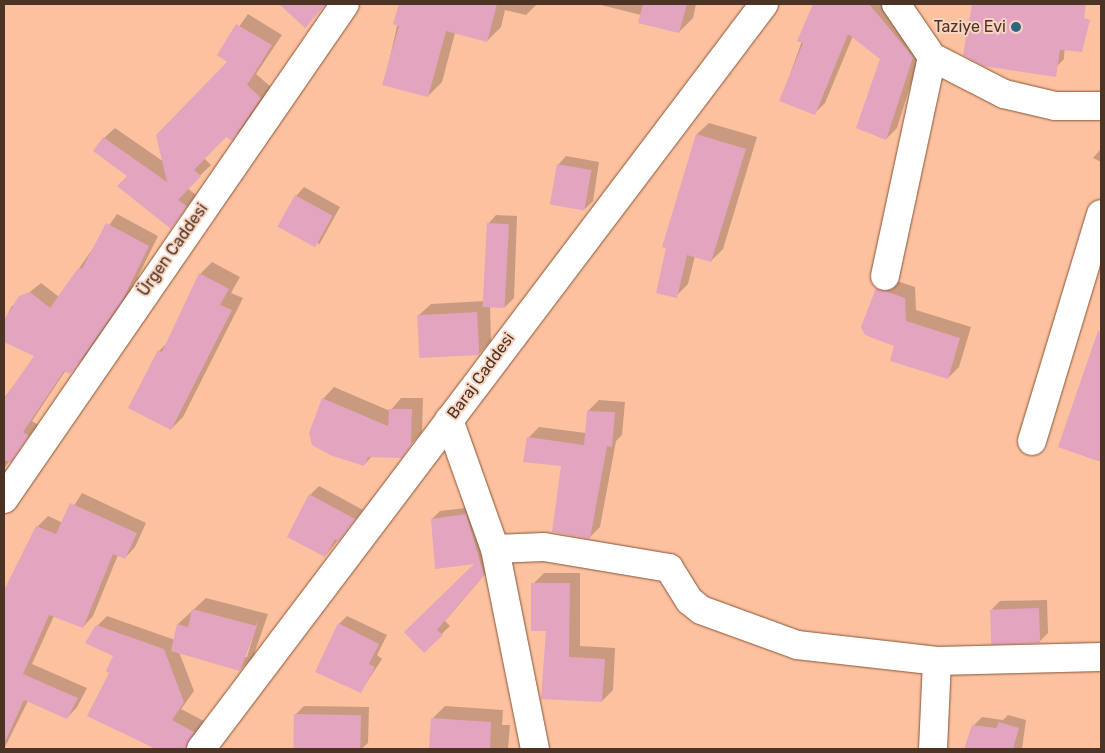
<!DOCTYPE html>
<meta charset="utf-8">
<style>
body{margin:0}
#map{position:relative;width:1105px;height:753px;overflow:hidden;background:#fcc19f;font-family:Rubik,sans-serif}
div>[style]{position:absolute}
.shadow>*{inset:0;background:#0003}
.building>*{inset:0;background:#e3a4c0;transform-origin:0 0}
.roads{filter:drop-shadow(0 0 1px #895536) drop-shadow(0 0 1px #895536)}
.minor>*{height:28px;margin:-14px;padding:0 14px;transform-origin:14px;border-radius:14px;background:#fff}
.tertiary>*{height:28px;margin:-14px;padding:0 14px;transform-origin:14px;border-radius:14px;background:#fff}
.dots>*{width:14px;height:14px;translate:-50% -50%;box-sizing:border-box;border:2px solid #f9d4c0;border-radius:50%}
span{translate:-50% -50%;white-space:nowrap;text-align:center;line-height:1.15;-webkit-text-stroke:4px #f9d4c0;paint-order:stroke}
.poi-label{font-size:16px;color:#4b3325}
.right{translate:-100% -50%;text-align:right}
.street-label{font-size:16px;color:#4b3325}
.frame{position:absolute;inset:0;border:5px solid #4b3325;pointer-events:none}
</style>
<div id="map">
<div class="shadow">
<i style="clip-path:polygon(402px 4px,537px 4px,526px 15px,505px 10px,501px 27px,487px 41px,455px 33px,442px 82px,428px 96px,384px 84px)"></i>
<i style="clip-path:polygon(597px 4px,696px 4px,693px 18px,679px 32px,641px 15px)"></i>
<i style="clip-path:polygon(815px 4px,891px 4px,923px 45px,897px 128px,886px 139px,882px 59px,853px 36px,825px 103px,814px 114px,781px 100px)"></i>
<i style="clip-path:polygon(974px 4px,1067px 4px,1064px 59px,1048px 75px,964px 55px)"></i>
<i style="clip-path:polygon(248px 14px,282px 35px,256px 74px,271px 87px,242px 129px,232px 139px,226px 135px,204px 158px,211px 165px,187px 188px,196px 195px,171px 227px,104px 138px,115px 128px,164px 162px,229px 61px,219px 55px)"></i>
<i style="clip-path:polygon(709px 123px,757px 137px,723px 249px,711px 261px,695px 256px,688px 284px,676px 296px,697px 134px)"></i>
<i style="clip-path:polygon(1101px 149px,1101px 162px,1093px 158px)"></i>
<i style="clip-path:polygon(566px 156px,599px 162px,593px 201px,585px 209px,558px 165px)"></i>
<i style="clip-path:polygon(304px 187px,340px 207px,319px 245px,296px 196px)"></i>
<i style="clip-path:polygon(117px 214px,158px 236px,133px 287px,84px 358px,70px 372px,66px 370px,32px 421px,38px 425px,4px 468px,4px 398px,36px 356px,4px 340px,4px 323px,11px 307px,41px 283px,59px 297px)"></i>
<i style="clip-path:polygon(496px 215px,517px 216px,514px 298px,505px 307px,490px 306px,491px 341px,479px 354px,418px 316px,431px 304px,485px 301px,488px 224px)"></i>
<i style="clip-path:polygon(212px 262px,240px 277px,231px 293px,243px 298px,183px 417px,171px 429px,159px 351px,168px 342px,200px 274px)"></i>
<i style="clip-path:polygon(888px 278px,915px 287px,916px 310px,971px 327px,959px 367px,948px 378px,896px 345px,877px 289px)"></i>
<i style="clip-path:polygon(1100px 351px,1101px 352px,1101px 461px,1060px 447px)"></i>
<i style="clip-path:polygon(334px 387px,390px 411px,401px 398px,423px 398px,422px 432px,401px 456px,372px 456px,364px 465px,323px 399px)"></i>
<i style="clip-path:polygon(599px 400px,625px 402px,622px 435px,616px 441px,600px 527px,589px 538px,562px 465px,528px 438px,539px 427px,586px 433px,588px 411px)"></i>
<i style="clip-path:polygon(319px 486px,363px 510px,325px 556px,310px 495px)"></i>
<i style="clip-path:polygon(82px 493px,146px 523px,135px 547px,125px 558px,118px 555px,93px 616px,83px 627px,54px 616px,32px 664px,87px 688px,77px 707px,67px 718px,28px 701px,4px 749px,4px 713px,9px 715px,4px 702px,4px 595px,37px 527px,48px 516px,63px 523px)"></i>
<i style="clip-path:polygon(474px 507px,492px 566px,445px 621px,450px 626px,424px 651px,477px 563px,432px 519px,440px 511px)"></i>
<i style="clip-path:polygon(544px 573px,580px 573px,580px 646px,615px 648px,613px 690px,602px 701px,547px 630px,533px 584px)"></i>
<i style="clip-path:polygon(evenodd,206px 598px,268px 614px,253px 657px,240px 670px,179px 652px,194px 691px,181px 709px,204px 721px,193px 749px,157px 749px,89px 715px,111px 673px,114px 655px,97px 626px,107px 616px,175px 640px,178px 624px,206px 598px,258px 620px,247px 657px,244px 657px,258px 620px)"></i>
<i style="clip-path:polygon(1047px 600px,1048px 633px,1039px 642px,992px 609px,1000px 601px)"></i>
<i style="clip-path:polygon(347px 616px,387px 635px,377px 655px,382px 659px,361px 691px,339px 624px)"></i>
<i style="clip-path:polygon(304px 706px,369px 707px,368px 743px,361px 749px,295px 749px,296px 714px)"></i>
<i style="clip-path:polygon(445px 706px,503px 710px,502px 725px,510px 725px,508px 749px,430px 749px,432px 719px)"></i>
<i style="clip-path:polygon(1008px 715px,1026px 720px,1022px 749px,966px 749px,973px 726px,982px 717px,1003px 720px)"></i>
</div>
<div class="building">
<i style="clip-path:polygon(279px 4px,326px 4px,305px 28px)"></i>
<i style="clip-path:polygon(399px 4px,497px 4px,487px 42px,446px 31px,428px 97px,382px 85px,399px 26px,393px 24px)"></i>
<i style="clip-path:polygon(643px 4px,687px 4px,679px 33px,638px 23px)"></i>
<i style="clip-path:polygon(813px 4px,869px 4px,913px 57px,886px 140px,856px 128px,880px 59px,848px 34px,815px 115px,779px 101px,803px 43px,797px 41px)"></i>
<i style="clip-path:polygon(972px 4px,1086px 4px,1084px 18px,1090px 20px,1082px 52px,1060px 50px,1056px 77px,984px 66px,963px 55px)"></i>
<i style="clip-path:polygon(236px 24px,272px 45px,247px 85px,261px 98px,232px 141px,226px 137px,194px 170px,201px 176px,178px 200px,187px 206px,171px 229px,117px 186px,127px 176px,93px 151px,103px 137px,167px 182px,156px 135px,227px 62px,217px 55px)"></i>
<i style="clip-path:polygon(696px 134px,746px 149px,711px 262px,687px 255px,677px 298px,656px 293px,666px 248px,662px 247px)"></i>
<i style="left:557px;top:164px;width:35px;height:41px;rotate:10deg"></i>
<i style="left:295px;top:195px;width:43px;height:36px;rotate:29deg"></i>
<i style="clip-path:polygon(106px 223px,149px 246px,123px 299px,74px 370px,70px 374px,64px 371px,23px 432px,29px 436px,11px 462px,4px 460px,4px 399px,34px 356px,4px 342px,4px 320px,19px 296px,30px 292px,50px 308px,79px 267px,82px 269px)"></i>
<i style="left:487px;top:223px;width:22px;height:84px;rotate:3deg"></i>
<i style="clip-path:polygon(199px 273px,229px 289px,220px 305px,232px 310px,171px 430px,128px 408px,158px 350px,162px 352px)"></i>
<i style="clip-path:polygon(876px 288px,905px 298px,906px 321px,960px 338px,948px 379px,890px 361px,894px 346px,865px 335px,861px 327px)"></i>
<i style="left:477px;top:312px;width:43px;height:60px;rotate:87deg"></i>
<i style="clip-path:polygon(1098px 331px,1101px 332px,1101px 462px,1058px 447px)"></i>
<i style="clip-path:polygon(322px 398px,388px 426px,389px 409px,412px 409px,411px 445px,402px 458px,368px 457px,364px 466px,330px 455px,312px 445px,309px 433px)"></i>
<i style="clip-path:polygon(587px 411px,615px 412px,612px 447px,607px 446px,590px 539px,552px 532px,561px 466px,523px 462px,527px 437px,584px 445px)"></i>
<i style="clip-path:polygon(309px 494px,355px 519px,339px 541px,335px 539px,325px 557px,287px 537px)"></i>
<i style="clip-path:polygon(70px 503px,137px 533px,125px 559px,113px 554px,83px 628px,49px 615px,23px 674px,78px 698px,67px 719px,24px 700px,4px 744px,4px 590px,36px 526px,56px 534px)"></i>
<i style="clip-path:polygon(466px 514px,484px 575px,437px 630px,443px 635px,424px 653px,404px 632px,474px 564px,435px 569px,431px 519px)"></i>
<i style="clip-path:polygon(531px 583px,570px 583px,569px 657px,605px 659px,602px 702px,541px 699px,546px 631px,531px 631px)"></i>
<i style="left:1039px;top:608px;width:35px;height:49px;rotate:88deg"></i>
<i style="clip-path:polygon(192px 609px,257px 626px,240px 671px,171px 651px,177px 624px,188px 627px)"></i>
<i style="clip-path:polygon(338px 623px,379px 644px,369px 664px,375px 667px,361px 693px,315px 672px)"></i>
<i style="clip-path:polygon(96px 625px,164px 649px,184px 702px,172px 720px,194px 732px,186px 749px,156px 749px,87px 716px,109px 673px,106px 671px,113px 656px,85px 643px)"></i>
<i style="left:294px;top:714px;width:67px;height:35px;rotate:1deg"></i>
<i style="clip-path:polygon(431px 718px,491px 722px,490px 749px,429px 749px)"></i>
<i style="clip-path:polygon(999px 722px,1019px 728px,1013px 749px,964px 749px,972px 725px,996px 728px)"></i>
</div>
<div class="roads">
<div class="minor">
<i style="left:896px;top:4px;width:64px;rotate:55.8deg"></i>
<i style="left:932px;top:57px;width:81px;rotate:27.2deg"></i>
<i style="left:1004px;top:94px;width:52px;rotate:13.2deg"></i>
<i style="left:1055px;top:106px;width:46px"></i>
<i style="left:885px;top:276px;width:224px;rotate:-77.9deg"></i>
<i style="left:449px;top:420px;width:137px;rotate:70.4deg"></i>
<i style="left:495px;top:549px;width:204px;rotate:78.7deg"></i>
<i style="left:1032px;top:441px;width:237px;rotate:-73.1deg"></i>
<i style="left:495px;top:549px;width:49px;rotate:-2.3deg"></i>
<i style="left:544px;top:547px;width:127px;rotate:9.5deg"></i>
<i style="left:669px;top:568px;width:39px;rotate:58deg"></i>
<i style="left:690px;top:601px;width:14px;rotate:39deg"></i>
<i style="left:701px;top:610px;width:102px;rotate:20deg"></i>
<i style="left:797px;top:645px;width:141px;rotate:6.5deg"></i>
<i style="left:937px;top:661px;width:164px;rotate:-1.4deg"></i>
<i style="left:933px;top:749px;width:88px;rotate:-87.4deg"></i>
</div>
<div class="tertiary">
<i style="left:4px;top:499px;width:601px;rotate:-55.44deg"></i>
<i style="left:201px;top:749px;width:934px;rotate:-52.92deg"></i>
</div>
</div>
<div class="dots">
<i style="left:1016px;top:27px;background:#2e6680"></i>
</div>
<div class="poi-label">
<span class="right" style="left:1006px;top:27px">Taziye Evi</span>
</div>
<div class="street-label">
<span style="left:173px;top:250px;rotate:-55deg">Ürgen Caddesi</span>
<span style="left:481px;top:376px;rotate:-54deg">Baraj Caddesi</span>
</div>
<div class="frame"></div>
</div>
